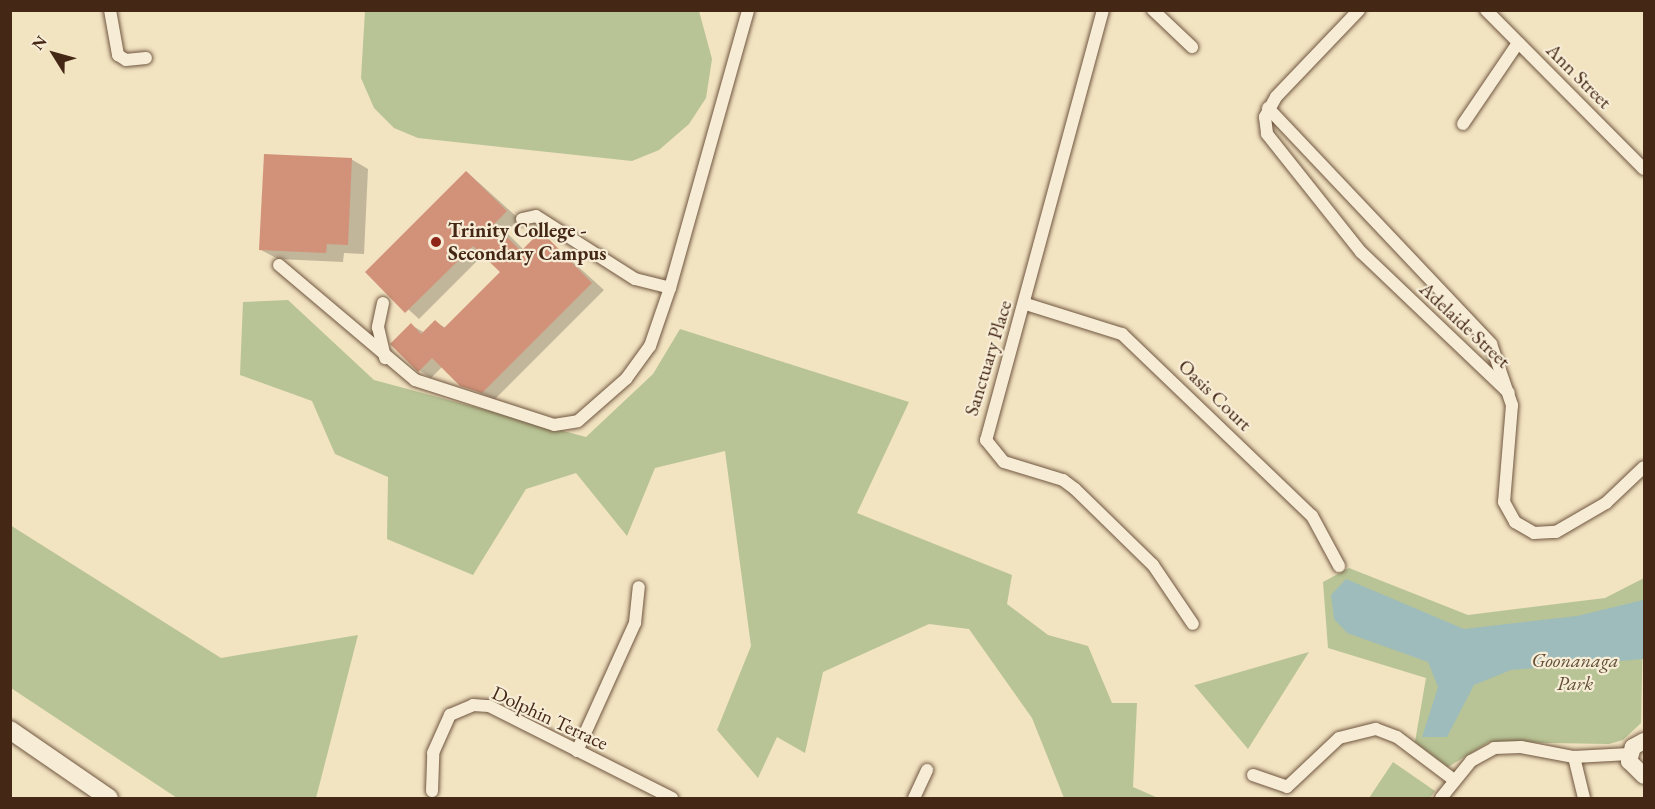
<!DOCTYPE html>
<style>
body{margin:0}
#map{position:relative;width:1655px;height:809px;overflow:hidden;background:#f2e3c1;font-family:"EB Garamond",serif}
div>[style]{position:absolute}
.green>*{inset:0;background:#b8c495}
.water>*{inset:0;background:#9ebcbb}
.shadow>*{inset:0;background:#0003}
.building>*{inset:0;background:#d29279}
.roads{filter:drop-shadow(0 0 2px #705640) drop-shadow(0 0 2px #705640)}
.minor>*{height:12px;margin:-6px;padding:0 6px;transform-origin:6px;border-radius:6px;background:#f7edd7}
.tertiary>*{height:16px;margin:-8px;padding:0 8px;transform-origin:8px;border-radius:8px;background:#f7edd7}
.secondary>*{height:18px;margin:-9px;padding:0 9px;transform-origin:9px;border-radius:9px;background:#f7edd7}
.dots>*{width:16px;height:16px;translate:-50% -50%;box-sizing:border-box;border:3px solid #f7edd7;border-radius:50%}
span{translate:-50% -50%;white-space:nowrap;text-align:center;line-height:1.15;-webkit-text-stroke:4.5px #f7edd7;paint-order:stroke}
.street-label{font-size:20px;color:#442715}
.poi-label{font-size:20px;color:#442715;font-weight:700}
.left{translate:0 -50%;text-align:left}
.park-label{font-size:20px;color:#614e35;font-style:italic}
.frame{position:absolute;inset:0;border:12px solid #442715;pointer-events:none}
.north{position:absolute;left:24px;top:24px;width:60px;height:60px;-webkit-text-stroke:4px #f7edd7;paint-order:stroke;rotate:307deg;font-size:16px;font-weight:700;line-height:24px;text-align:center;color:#442715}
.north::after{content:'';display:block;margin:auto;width:21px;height:27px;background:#442715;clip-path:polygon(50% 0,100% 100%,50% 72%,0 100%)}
</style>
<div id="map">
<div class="green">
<i style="clip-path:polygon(365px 11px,699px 11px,712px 59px,706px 98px,689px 124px,659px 150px,632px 161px,418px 138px,394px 128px,374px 108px,361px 78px)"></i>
<i style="clip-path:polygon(288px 300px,374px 380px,586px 437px,653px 374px,680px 329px,909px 402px,857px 513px,1012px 575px,1007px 604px,1048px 635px,1088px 646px,1112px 703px,1137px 703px,1133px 787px,1158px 798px,1064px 798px,1032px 718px,969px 629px,929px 624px,823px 672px,805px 753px,777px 737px,758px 778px,717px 730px,751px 646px,725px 451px,655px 468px,627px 536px,576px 473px,526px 489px,473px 575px,387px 539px,388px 477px,335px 454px,312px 401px,240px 375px,243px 302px)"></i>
<i style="clip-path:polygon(10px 525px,221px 658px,358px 635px,316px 798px,177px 798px,11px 688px)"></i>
<i style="clip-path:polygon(1349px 568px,1468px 615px,1605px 598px,1644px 578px,1641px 723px,1623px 740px,1609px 744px,1489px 742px,1448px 767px,1415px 742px,1426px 678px,1328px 648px,1323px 582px)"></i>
<i style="clip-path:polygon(1309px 652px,1248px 749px,1194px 685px,1195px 685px)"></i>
<i style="clip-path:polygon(1393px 762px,1435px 791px,1430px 798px,1369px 798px)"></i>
</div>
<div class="water">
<i style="clip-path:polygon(1346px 579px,1464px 629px,1577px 616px,1643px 600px,1644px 659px,1511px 670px,1474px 685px,1447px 737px,1422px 737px,1438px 687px,1428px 662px,1347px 633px,1334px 619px,1331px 595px)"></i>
</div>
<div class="shadow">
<i style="clip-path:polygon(351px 159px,368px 169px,364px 254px,344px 253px,343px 262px,278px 259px,261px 250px)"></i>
<i style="clip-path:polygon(467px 172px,519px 219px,506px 232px,524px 250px,541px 233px,604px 290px,495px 399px,461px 385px,443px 366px,431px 378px,419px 370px,411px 325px,425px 333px,435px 322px,446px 328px,502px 272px,484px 254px,419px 319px,367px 272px)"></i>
</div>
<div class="building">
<i style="clip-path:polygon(264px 154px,352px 158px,348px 245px,327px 244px,326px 253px,259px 250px)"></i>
<i style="clip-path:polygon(466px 171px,507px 211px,494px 224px,521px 251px,541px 231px,592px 283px,482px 393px,460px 386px,432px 358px,418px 372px,390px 344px,411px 323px,421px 334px,435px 320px,444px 328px,500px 272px,473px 246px,405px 313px,365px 272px)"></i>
</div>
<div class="roads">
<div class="minor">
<i style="left:110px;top:10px;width:46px;rotate:79.9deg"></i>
<i style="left:118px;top:55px;width:9px;rotate:32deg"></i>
<i style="left:126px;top:60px;width:20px;rotate:-6deg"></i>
<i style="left:1103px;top:10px;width:446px;rotate:105.2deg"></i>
<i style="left:986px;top:440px;width:28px;rotate:51deg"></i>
<i style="left:1004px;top:462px;width:62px;rotate:17deg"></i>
<i style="left:1063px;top:480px;width:15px;rotate:37deg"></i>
<i style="left:1075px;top:489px;width:109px;rotate:44.3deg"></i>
<i style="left:1153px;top:565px;width:71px;rotate:55.9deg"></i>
<i style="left:1153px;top:10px;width:54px;rotate:43.5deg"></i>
<i style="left:1359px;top:10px;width:120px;rotate:133.7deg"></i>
<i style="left:1276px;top:97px;width:23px;rotate:119deg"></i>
<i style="left:1265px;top:117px;width:17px;rotate:83deg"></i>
<i style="left:1267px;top:134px;width:151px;rotate:51.5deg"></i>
<i style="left:1361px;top:252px;width:204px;rotate:43.6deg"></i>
<i style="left:1486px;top:10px;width:224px;rotate:45.2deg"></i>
<i style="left:1268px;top:108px;width:325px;rotate:46.6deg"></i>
<i style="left:1491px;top:344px;width:65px;rotate:71deg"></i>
<i style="left:1512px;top:405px;width:97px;rotate:94.7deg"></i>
<i style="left:1504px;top:502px;width:23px;rotate:61deg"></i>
<i style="left:1515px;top:522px;width:22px;rotate:30deg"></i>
<i style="left:1534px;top:533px;width:22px;rotate:-3deg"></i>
<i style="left:1556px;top:532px;width:58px;rotate:-30.1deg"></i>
<i style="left:1606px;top:503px;width:52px;rotate:-43.5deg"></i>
<i style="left:1463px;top:124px;width:98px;rotate:-55.8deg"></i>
<i style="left:522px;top:219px;width:14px;rotate:-12deg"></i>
<i style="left:536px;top:216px;width:117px;rotate:32.5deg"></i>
<i style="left:635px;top:279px;width:36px;rotate:14deg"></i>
<i style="left:670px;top:288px;width:289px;rotate:-74.3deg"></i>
<i style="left:279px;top:265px;width:178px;rotate:40.2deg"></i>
<i style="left:415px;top:380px;width:146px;rotate:17.9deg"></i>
<i style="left:554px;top:425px;width:24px;rotate:-9deg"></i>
<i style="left:578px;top:421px;width:64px;rotate:-41.2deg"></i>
<i style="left:626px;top:379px;width:41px;rotate:-54deg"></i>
<i style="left:650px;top:346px;width:61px;rotate:-71deg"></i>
<i style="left:383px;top:303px;width:25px;rotate:102deg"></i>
<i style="left:378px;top:327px;width:32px;rotate:77deg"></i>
<i style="left:1026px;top:304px;width:101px;rotate:17.4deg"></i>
<i style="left:1122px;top:334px;width:263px;rotate:43.8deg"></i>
<i style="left:1312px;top:516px;width:57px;rotate:61.6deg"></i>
<i style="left:577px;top:751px;width:141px;rotate:-65.6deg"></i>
<i style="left:635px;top:623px;width:36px;rotate:-84deg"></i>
<i style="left:1574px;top:757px;width:42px;rotate:76.3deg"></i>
<i style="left:1253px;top:775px;width:36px;rotate:19deg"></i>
<i style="left:1287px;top:787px;width:71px;rotate:-43.3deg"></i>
<i style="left:1339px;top:738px;width:38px;rotate:-14deg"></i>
<i style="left:1376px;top:729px;width:22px;rotate:21deg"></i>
<i style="left:1397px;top:737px;width:71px;rotate:37deg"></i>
<i style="left:432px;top:791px;width:38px;rotate:-88deg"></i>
<i style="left:433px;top:753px;width:42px;rotate:-65.9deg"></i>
<i style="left:450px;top:715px;width:25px;rotate:-23deg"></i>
<i style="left:473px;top:705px;width:16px;rotate:4deg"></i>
<i style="left:489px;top:706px;width:205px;rotate:26.7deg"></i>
<i style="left:914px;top:798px;width:31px;rotate:-65deg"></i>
<i style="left:1441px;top:798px;width:48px;rotate:-51deg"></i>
<i style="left:1471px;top:761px;width:26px;rotate:-29deg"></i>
<i style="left:1494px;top:748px;width:27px;rotate:-2deg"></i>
<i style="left:1521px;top:747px;width:54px;rotate:10.7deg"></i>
<i style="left:1574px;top:757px;width:55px;rotate:-3.1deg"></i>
</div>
<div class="tertiary">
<i style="left:1644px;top:741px;width:13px;rotate:151deg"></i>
<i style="left:1633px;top:747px;width:15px;rotate:106deg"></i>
<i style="left:1629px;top:761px;width:21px;rotate:45deg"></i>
</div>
<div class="secondary">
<i style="left:10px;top:730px;width:120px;rotate:34.5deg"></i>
</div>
</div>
<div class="dots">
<i style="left:436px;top:242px;background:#8f2418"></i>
</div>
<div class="street-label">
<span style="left:1579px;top:76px;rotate:45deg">Ann Street</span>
<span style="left:1465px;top:325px;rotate:43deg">Adelaide Street</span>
<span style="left:988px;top:358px;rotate:-73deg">Sanctuary Place</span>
<span style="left:1215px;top:395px;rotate:44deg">Oasis Court</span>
<span style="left:550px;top:718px;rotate:25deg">Dolphin Terrace</span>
</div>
<div class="poi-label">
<span class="left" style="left:448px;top:242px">Trinity College -<br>Secondary Campus</span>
</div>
<div class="park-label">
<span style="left:1575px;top:672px">Goonanaga<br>Park</span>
</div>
<div class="frame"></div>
<div class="north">N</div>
</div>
